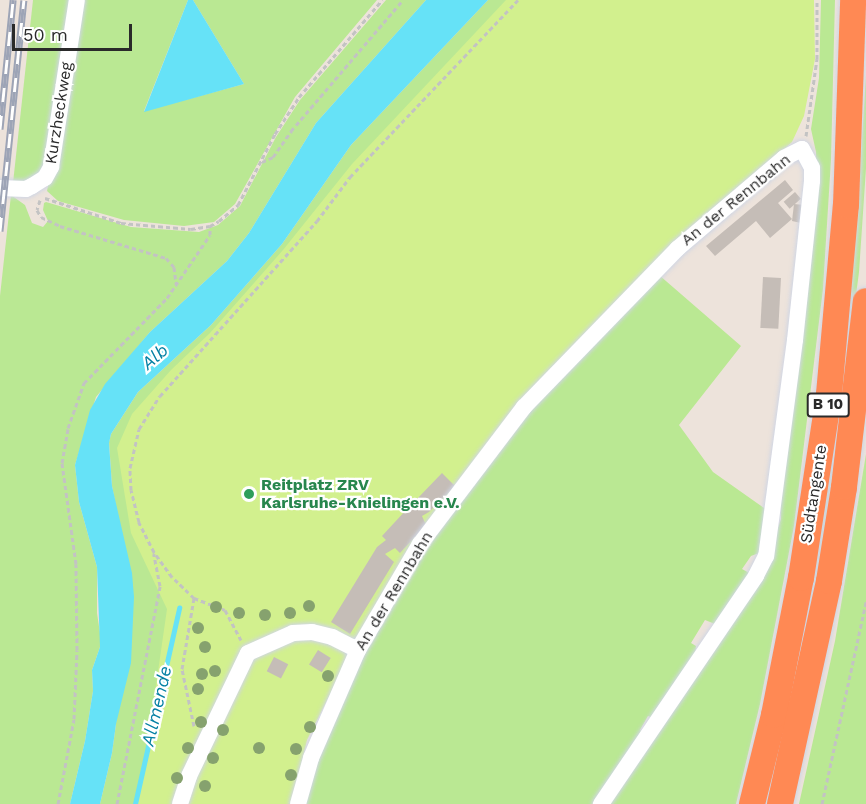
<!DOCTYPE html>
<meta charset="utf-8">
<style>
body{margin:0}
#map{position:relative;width:866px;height:804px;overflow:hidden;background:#ede3db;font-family:"Work Sans",sans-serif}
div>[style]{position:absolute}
.green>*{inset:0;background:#bae893}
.pitch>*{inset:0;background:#d2f08e}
.water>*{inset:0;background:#66e2f7}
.stream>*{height:4.5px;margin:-2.25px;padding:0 2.25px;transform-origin:2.25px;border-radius:2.25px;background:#66e2f7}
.building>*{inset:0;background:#c5bdb7;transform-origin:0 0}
.path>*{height:3px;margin-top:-1.5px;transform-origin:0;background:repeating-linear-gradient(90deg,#c3c3c3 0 4.5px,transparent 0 7.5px)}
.roads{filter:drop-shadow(0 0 2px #d0d6e4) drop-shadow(0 0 2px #d0d6e4)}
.minor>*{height:16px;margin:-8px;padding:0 8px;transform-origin:8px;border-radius:8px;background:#fff}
.highway>*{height:26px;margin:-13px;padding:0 13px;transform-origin:13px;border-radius:13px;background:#ff8954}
.rail>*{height:7px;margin-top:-3.5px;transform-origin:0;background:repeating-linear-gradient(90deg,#fff 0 14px,#9da4b6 0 28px);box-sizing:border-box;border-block:2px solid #9da4b6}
.trees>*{width:12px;height:12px;margin:-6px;border-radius:50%;background:#86a26e}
.dots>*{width:16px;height:16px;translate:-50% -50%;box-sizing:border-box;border:3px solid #fff;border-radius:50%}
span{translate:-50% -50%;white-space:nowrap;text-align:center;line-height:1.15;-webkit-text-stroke:4.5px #fff;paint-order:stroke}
.shield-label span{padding:2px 4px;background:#fff;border:2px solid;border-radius:4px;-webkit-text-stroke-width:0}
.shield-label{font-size:15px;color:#2a2a2a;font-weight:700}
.street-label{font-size:16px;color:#2a2a2a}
.leisure-label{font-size:16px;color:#27864d;font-weight:700}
.left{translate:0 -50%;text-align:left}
.water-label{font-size:18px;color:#0480a4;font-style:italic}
.scale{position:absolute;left:12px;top:24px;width:120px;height:27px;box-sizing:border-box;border:3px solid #2a2a2a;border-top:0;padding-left:8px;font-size:18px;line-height:21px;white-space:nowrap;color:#2a2a2a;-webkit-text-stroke:4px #fff;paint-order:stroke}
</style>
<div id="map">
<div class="green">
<i style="clip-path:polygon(33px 0,72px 0,46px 163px,36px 179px,13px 183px)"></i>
<i style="clip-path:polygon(84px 0,188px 0,144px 111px,244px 84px,193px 0,377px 0,295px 97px,235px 204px,214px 222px,184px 226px,124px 220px,58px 201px,47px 191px)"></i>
<i style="clip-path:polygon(386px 0,426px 0,316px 123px,249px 233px,227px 261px,150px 332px,96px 397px,75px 465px,79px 502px,97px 567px,97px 613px,100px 633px,100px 647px,92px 670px,93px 691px,85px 741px,70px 804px,0 804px,0 296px,11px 195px,25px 205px,32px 223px,43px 227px,48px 221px,43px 210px,44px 203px,46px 202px,131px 227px,199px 232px,218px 225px,240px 206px,276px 137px,300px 100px)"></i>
<i style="clip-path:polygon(488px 0,535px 0,175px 570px,178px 804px,100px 804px,112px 753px,116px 724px,122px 537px,112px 486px,109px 442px,111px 434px,138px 392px,211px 325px,282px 244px,351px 145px)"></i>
<i style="clip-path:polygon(821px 0,835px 0,831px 160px,823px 289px,794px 526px,760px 704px,736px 804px,303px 804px,327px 728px,360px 658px,422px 548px,529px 410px,574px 359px,659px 275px,741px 346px,679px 425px,713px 472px,767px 510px,766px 534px,759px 553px,751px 556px,742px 569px,751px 574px,715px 624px,705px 620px,691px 643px,696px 646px,695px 655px,653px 718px,648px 716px,640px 730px,642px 732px,617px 767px,631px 774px,635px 761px,651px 734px,763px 573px,781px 519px,780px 492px,816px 184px,816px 152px,811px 129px,819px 78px)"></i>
<i style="clip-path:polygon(866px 75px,866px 168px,859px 272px,820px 573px,771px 804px,764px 804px,860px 171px)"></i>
<i style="clip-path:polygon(866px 454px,866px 804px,799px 804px,835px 641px)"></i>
</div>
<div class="pitch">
<i style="clip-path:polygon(506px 0,814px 0,815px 59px,804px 116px,792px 142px,619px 298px,510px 420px,351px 653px,307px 740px,292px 804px,135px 804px,144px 769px,167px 609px,131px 533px,117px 448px,132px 414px,171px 370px,210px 333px,283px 250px,352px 164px)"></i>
</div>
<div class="water">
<i style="clip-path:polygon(188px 0,193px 0,244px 84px,144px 112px)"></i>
<i style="clip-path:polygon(426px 0,488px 0,351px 145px,282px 244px,211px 325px,138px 392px,111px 434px,109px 443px,112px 486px,132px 573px,134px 597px,131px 663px,116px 724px,112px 753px,100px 804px,70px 804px,85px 741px,93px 691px,92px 670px,100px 647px,97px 567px,79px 502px,75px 465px,90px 410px,105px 384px,150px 332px,227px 261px,249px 233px,316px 123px)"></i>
</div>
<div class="stream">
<i style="left:135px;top:804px;width:201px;rotate:-77.3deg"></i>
</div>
<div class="building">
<i style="clip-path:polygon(785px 180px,793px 190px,778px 203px,792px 219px,770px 238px,756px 221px,715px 256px,706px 246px)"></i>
<i style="left:795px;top:192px;width:9px;height:15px;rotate:49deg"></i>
<i style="clip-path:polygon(794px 204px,804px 205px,801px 223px,792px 221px)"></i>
<i style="left:763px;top:277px;width:18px;height:51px;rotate:3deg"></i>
<i style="clip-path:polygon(442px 473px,455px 486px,429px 512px,422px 516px,426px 525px,400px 553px,395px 548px,385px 554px,394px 562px,350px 634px,331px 622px,377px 547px,386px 540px,382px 536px,407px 509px,405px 503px,409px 499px,413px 500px,418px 508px,421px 505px,416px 500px)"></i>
<i style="left:318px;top:650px;width:15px;height:17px;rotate:32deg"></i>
<i style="left:274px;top:657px;width:16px;height:16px;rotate:27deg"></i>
</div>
<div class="path">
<i style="left:806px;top:136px;width:78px;rotate:-81.9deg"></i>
<i style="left:817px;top:59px;width:59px;rotate:-90deg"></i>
<i style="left:262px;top:162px;width:12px;rotate:-24deg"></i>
<i style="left:273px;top:157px;width:32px;rotate:-55deg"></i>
<i style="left:291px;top:131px;width:172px;rotate:-49.5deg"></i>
<i style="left:45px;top:198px;width:80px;rotate:18.2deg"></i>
<i style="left:121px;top:223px;width:70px;rotate:4.9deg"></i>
<i style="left:191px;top:229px;width:19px;rotate:-9deg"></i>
<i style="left:210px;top:226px;width:10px;rotate:-29deg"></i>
<i style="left:219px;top:221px;width:25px;rotate:-40deg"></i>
<i style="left:238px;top:205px;width:80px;rotate:-62.5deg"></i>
<i style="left:275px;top:134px;width:44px;rotate:-57deg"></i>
<i style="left:299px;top:97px;width:128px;rotate:-49.4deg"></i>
<i style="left:40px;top:200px;width:10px;rotate:107deg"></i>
<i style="left:37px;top:210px;width:8px;rotate:60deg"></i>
<i style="left:41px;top:217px;width:21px;rotate:25deg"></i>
<i style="left:60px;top:226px;width:111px;rotate:16.8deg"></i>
<i style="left:166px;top:258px;width:12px;rotate:48deg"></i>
<i style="left:174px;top:267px;width:17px;rotate:83deg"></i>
<i style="left:194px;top:598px;width:33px;rotate:21deg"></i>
<i style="left:225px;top:610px;width:34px;rotate:62deg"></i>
<i style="left:194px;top:726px;width:58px;rotate:-101.9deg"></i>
<i style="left:182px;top:669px;width:72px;rotate:-80.4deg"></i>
<i style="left:194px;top:598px;width:30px;rotate:-136deg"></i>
<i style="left:172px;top:577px;width:31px;rotate:-126deg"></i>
<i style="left:154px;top:552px;width:34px;rotate:-117deg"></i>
<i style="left:139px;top:522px;width:33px;rotate:-104deg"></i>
<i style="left:131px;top:490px;width:22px;rotate:-93deg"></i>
<i style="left:130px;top:468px;width:40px;rotate:-77deg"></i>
<i style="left:139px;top:429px;width:39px;rotate:-58deg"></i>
<i style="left:160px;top:396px;width:235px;rotate:-48.1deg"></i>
<i style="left:317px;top:221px;width:55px;rotate:-53.1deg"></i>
<i style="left:350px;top:177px;width:244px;rotate:-46.5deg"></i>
<i style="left:58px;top:804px;width:86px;rotate:-79.3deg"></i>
<i style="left:74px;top:719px;width:69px;rotate:-87.5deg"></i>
<i style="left:77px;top:650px;width:86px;rotate:-90.7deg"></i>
<i style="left:76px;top:564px;width:102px;rotate:-97.9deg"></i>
<i style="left:62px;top:463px;width:36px;rotate:-80deg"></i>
<i style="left:68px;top:428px;width:48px;rotate:-70.4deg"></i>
<i style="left:84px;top:383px;width:119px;rotate:-45.7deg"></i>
<i style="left:167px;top:298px;width:76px;rotate:-55.7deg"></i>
<i style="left:210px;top:235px;width:9px;rotate:-90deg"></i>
<i style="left:117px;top:804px;width:222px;rotate:-78.8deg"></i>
<i style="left:160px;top:586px;width:33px;rotate:-101deg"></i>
<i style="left:822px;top:804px;width:207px;rotate:-77.7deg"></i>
</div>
<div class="roads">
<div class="minor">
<i style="left:0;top:188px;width:26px;rotate:2deg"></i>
<i style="left:26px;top:189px;width:7px;rotate:-27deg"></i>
<i style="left:32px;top:186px;width:15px;rotate:-32deg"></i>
<i style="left:45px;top:178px;width:13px;rotate:-61deg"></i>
<i style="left:51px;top:167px;width:169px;rotate:-81.2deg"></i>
<i style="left:180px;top:804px;width:29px;rotate:-72deg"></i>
<i style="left:189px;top:776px;width:136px;rotate:-64.4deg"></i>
<i style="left:248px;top:653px;width:49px;rotate:-24deg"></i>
<i style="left:293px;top:633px;width:19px;rotate:-3deg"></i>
<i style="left:312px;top:632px;width:21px;rotate:14deg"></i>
<i style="left:332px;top:637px;width:29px;rotate:27deg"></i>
<i style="left:298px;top:804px;width:48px;rotate:-74.2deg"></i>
<i style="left:311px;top:758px;width:118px;rotate:-66.5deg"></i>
<i style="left:358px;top:650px;width:123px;rotate:-59.7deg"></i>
<i style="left:420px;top:544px;width:172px;rotate:-52.8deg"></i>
<i style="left:524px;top:407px;width:220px;rotate:-45.9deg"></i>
<i style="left:677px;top:249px;width:140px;rotate:-40.4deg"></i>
<i style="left:784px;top:158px;width:20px;rotate:-27deg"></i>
<i style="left:802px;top:149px;width:21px;rotate:62deg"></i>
<i style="left:812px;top:168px;width:13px;rotate:90deg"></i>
<i style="left:812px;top:181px;width:160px;rotate:96.1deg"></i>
<i style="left:795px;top:340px;width:218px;rotate:97.6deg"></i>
<i style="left:766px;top:556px;width:22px;rotate:117deg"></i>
<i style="left:756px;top:576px;width:276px;rotate:124.2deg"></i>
</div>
<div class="highway">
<i style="left:752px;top:804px;width:92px;rotate:-76.1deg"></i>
<i style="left:774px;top:715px;width:140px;rotate:-78.9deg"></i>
<i style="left:801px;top:578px;width:186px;rotate:-81.3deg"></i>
<i style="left:829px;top:394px;width:190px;rotate:-84.9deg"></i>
<i style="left:846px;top:205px;width:205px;rotate:-88deg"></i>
<i style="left:780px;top:804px;width:228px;rotate:-77.6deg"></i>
<i style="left:829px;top:581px;width:95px;rotate:-80.9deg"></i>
<i style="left:844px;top:487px;width:187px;rotate:-83.3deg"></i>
</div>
</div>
<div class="rail">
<i style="left:0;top:129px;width:130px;rotate:-84.2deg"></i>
<i style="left:0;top:231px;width:232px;rotate:-84.1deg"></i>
</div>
<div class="trees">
<i style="left:309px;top:606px"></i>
<i style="left:216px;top:607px"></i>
<i style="left:239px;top:613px"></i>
<i style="left:290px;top:613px"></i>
<i style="left:265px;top:615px"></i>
<i style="left:198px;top:628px"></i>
<i style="left:205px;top:647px"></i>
<i style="left:215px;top:671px"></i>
<i style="left:202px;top:674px"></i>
<i style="left:328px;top:676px"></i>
<i style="left:198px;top:689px"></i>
<i style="left:201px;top:722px"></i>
<i style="left:310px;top:727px"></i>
<i style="left:223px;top:730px"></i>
<i style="left:188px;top:748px"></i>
<i style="left:259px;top:748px"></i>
<i style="left:296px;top:749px"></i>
<i style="left:213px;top:758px"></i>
<i style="left:291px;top:775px"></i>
<i style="left:177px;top:778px"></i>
<i style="left:205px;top:786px"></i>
</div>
<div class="dots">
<i style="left:249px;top:494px;background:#2e9e5b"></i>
</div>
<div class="shield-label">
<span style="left:828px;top:405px">B 10</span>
</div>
<div class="street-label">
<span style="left:59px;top:113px;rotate:-81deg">Kurzheckweg</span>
<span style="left:736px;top:200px;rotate:-39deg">An der Rennbahn</span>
<span style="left:814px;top:494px;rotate:-81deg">Südtangente</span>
<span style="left:394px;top:591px;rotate:-59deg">An der Rennbahn</span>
</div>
<div class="leisure-label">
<span class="left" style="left:261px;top:494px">Reitplatz ZRV<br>Karlsruhe-Knielingen e.V.</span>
</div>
<div class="water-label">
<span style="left:155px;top:357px;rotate:-41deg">Alb</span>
<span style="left:157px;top:706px;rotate:-77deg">Allmende</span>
</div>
<div class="scale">50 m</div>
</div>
